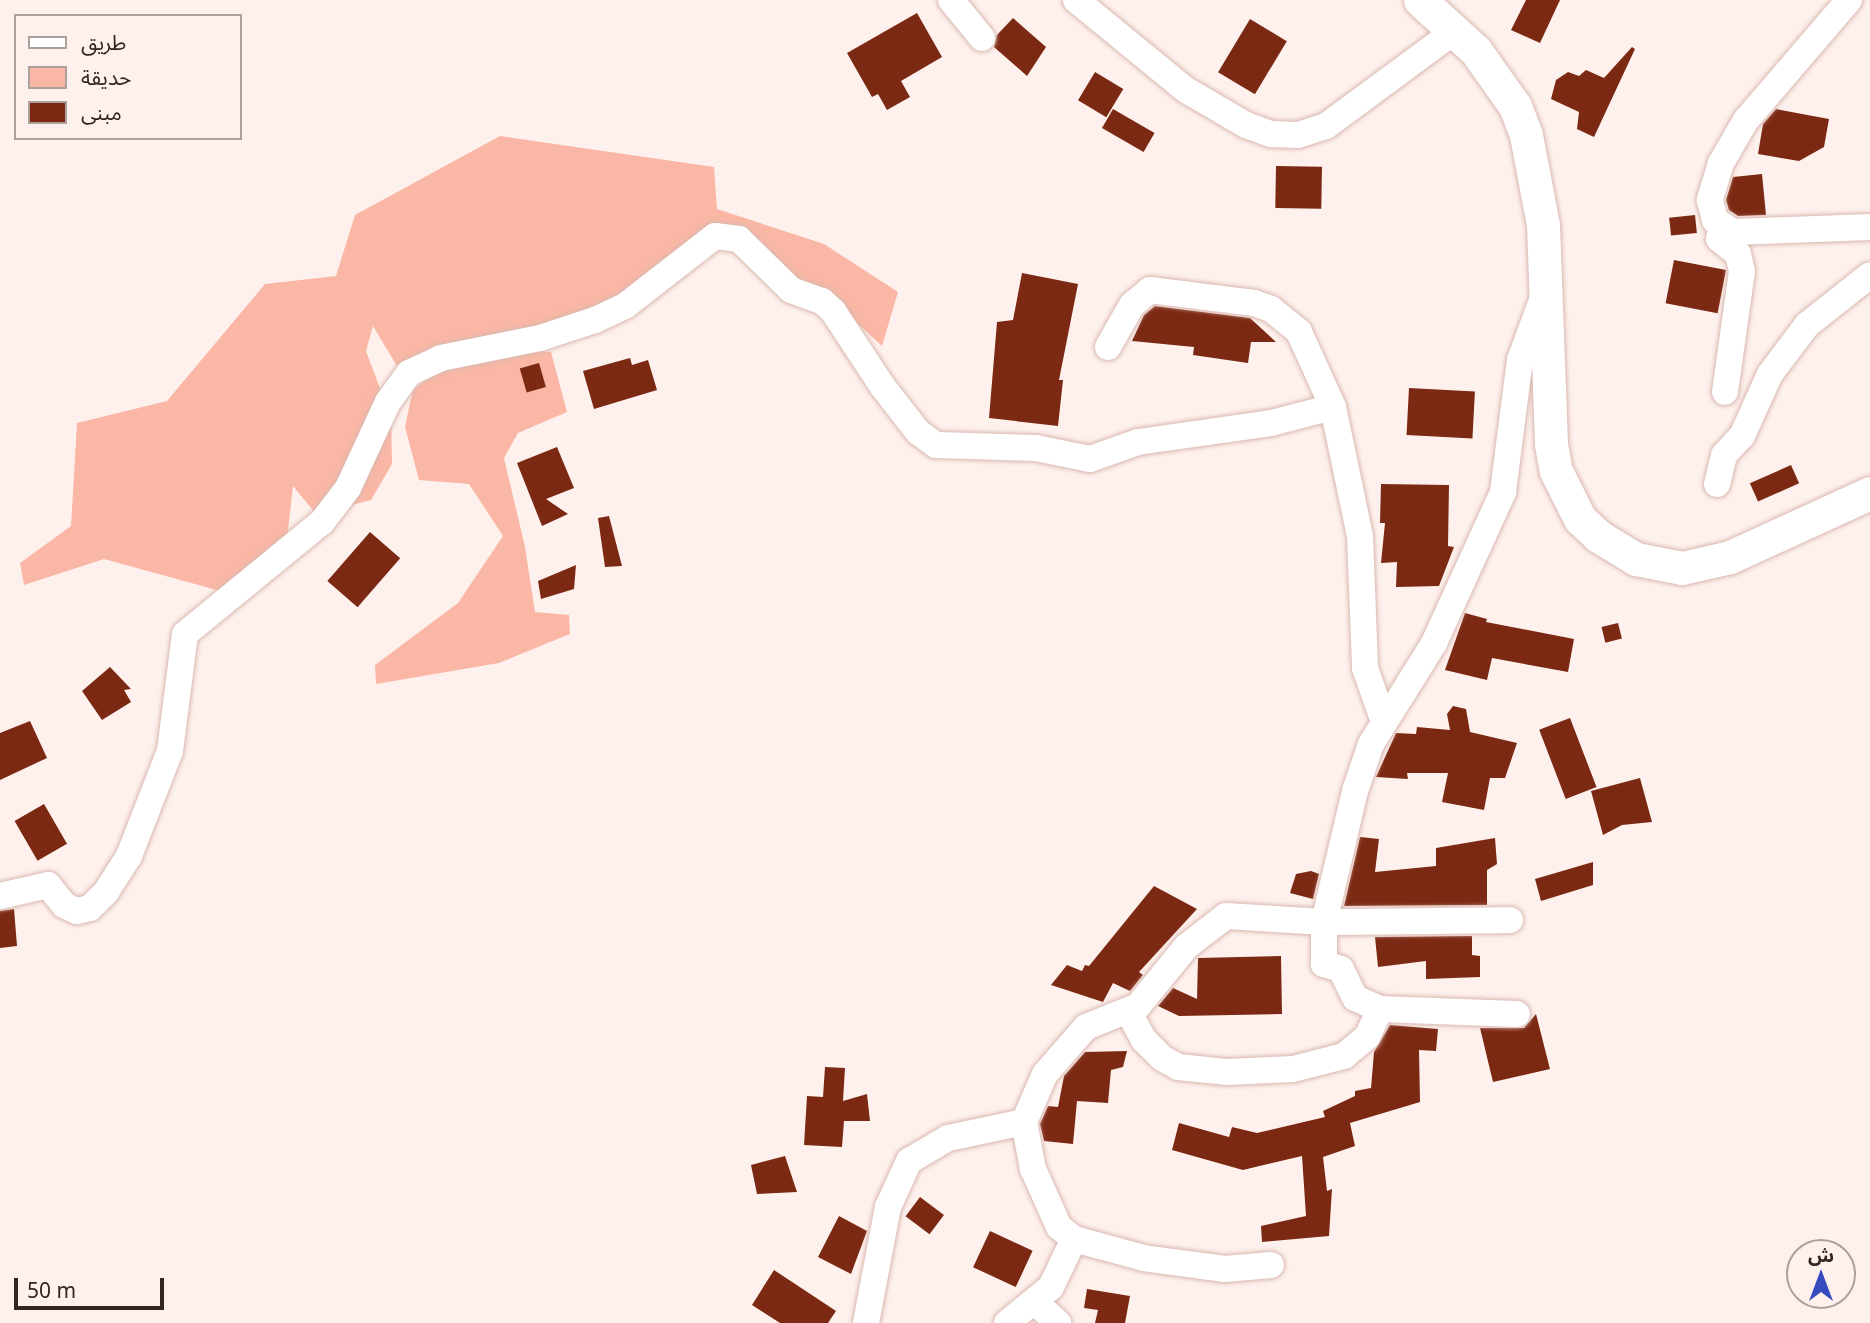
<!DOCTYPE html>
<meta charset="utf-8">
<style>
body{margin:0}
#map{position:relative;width:1870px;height:1323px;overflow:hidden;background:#fef1ed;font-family:"Noto Sans","Noto Sans Arabic",sans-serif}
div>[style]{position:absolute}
.green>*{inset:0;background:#fab7a5}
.building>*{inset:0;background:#7c2913;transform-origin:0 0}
.roads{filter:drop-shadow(0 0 2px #d9b8b0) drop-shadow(0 0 2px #d9b8b0)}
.minor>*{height:26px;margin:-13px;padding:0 13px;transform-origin:13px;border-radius:13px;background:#fff}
.major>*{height:33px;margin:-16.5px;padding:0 16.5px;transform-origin:16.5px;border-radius:16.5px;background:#fff}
span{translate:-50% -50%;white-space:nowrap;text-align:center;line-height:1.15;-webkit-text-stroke:7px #fef1ed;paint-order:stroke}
.legend{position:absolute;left:14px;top:14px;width:228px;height:126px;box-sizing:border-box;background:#fef1ed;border:2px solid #aca09c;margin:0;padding:9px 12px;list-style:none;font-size:21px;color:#322623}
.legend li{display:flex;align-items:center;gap:14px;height:35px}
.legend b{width:35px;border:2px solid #aca09c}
.north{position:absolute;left:1786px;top:1239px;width:70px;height:70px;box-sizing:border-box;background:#fef1ed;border:2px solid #aca09c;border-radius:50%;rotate:0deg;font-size:19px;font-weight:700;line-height:28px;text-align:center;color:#322623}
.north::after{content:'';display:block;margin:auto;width:24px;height:32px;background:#364cbe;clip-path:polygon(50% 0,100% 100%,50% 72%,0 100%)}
.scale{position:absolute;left:14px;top:1278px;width:150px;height:32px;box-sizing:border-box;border:4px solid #322623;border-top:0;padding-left:9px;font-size:21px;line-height:24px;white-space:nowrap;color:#322623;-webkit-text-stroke:5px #fef1ed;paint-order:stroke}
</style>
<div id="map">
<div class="green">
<i style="clip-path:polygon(500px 136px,714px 167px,717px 209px,824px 244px,898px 292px,882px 346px,833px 301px,773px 269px,730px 233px,624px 304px,397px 366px,373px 326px,366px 351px,391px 418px,392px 464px,371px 500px,316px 514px,293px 486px,286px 548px,224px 592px,104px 559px,24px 585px,20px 563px,71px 526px,77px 423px,167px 401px,265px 284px,336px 276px,355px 215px)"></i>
<i style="clip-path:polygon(513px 349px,551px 352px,567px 412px,518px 433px,504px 458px,525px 547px,535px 612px,569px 615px,570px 634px,499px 663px,376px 684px,375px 665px,458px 603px,503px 536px,469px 484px,419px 480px,405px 427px,413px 389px,455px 362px)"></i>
</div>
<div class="building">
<i style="clip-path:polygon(1526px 0,1560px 0,1540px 43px,1511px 30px)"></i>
<i style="clip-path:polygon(917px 13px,942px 57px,901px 81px,910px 97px,887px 110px,878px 94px,872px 97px,847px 53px)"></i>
<i style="clip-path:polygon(1013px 18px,1046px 47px,1027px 76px,994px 47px,997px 35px)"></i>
<i style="left:1250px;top:19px;width:43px;height:62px;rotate:31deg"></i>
<i style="clip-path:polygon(1632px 47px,1635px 49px,1594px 137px,1577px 129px,1579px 112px,1551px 99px,1556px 80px,1568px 72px,1579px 76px,1586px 70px,1604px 78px)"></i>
<i style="left:1095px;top:72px;width:33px;height:33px;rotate:31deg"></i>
<i style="left:1113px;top:109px;width:48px;height:22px;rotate:30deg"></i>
<i style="clip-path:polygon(1776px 109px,1829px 119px,1824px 147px,1799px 161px,1758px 154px,1763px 124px)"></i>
<i style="left:1276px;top:166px;width:46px;height:42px;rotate:1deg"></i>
<i style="clip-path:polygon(1762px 174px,1766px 215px,1738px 216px,1729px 210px,1726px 200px,1733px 177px)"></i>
<i style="left:1695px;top:215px;width:18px;height:26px;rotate:84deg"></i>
<i style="left:1674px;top:260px;width:53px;height:44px;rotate:11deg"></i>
<i style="clip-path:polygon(1022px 273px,1078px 284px,1059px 380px,1063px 380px,1058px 426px,989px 418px,997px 322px,1013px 320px)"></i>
<i style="clip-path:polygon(1155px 306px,1250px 318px,1276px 342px,1251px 342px,1248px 363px,1193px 355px,1194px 347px,1132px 341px,1144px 315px)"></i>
<i style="clip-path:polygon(630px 358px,632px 365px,648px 360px,657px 390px,594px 409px,583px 371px)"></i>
<i style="left:539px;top:363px;width:25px;height:20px;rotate:74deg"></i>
<i style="left:1409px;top:388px;width:66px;height:47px;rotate:3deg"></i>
<i style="clip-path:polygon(557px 447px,574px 488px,546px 499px,568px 514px,542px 526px,517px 463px)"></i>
<i style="left:1791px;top:465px;width:20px;height:45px;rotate:66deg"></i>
<i style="clip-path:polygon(1381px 484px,1449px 485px,1448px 546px,1454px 547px,1439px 586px,1396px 587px,1397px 562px,1381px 563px,1385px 523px,1380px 523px)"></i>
<i style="clip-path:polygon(609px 516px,622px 566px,605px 567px,598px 518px)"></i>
<i style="left:370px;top:532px;width:40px;height:65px;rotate:41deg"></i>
<i style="clip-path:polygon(576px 565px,574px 589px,541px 599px,538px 581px)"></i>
<i style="clip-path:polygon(1465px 613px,1487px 619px,1486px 622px,1574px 639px,1568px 672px,1492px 658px,1487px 680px,1445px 670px)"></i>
<i style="left:1618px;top:623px;width:16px;height:17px;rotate:76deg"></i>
<i style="clip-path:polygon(110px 667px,131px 689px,124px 690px,131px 702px,102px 720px,82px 691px)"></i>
<i style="clip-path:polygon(1453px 706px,1466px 709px,1470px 732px,1517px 743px,1505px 778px,1490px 778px,1484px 810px,1442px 802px,1448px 773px,1407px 773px,1408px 779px,1376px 777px,1396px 733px,1416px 734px,1417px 727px,1450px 730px,1447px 714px)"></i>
<i style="left:1570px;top:718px;width:74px;height:33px;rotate:69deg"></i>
<i style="clip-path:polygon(30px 721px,47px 758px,0 780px,0 733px)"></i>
<i style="clip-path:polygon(1640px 778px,1652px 822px,1622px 825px,1603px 835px,1591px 791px)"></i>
<i style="left:44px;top:804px;width:46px;height:34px;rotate:60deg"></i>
<i style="clip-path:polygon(1360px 837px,1379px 839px,1375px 872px,1436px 866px,1436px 848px,1495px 838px,1497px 864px,1487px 870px,1487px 905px,1344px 906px)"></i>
<i style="clip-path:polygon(1593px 862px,1593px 885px,1541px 901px,1535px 879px)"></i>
<i style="clip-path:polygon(1311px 871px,1319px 874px,1313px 899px,1290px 893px,1296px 874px)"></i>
<i style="clip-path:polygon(1154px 886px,1197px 909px,1139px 972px,1143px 975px,1130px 991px,1113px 983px,1103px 1002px,1051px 985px,1067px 965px,1082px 971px,1085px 965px,1089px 966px)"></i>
<i style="clip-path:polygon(14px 909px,17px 946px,0 948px,0 911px)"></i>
<i style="clip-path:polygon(1472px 936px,1472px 955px,1480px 956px,1480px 977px,1426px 979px,1426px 961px,1378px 967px,1375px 937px)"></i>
<i style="clip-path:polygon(1281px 956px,1282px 1014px,1179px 1016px,1158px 1006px,1173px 988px,1197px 999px,1198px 958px)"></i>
<i style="clip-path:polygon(1536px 1014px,1550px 1069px,1493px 1082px,1480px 1028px,1524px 1028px)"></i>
<i style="clip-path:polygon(1390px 1025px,1438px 1029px,1436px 1051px,1419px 1050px,1420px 1102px,1350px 1123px,1355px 1146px,1323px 1157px,1327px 1191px,1332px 1189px,1329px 1236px,1262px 1242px,1261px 1226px,1306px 1216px,1302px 1156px,1243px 1170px,1172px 1150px,1179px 1123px,1229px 1137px,1232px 1127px,1257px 1133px,1325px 1117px,1323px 1111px,1355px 1096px,1355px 1091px,1371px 1088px,1374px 1052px)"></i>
<i style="clip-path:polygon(1127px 1051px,1123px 1067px,1111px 1070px,1108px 1103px,1077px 1101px,1073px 1144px,1044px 1141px,1040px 1124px,1048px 1106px,1058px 1107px,1064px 1076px,1085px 1052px)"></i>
<i style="clip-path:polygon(825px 1067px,845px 1068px,843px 1101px,867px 1094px,870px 1121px,844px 1121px,842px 1147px,804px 1145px,807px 1096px,823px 1097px)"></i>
<i style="clip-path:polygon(785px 1156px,797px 1192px,757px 1194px,751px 1165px)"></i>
<i style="left:920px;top:1197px;width:30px;height:24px;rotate:37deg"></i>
<i style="clip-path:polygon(839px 1216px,867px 1231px,851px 1274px,818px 1257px)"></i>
<i style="left:990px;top:1231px;width:47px;height:40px;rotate:25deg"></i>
<i style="clip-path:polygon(774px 1270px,836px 1311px,828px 1323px,780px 1323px,752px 1305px)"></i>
<i style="clip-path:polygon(1087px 1289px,1130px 1296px,1125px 1323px,1095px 1323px,1098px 1310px,1084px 1308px)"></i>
</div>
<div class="roads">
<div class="minor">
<i style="left:951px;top:0;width:49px;rotate:50.8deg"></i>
<i style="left:1076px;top:0;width:142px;rotate:39.3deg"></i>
<i style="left:1186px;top:90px;width:69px;rotate:30.3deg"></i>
<i style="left:1246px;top:125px;width:27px;rotate:20deg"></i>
<i style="left:1271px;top:134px;width:27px;rotate:2deg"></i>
<i style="left:1298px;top:135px;width:29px;rotate:-18deg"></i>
<i style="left:1326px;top:126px;width:162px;rotate:-36.4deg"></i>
<i style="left:1849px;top:0;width:158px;rotate:130.6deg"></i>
<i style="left:1746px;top:120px;width:50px;rotate:120.2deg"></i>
<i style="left:1721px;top:163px;width:39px;rotate:107deg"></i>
<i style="left:1710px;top:200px;width:21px;rotate:76deg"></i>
<i style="left:1715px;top:220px;width:22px;rotate:34deg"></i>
<i style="left:1733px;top:232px;width:137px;rotate:-2.1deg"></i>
<i style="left:1722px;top:227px;width:12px;rotate:104deg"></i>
<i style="left:1719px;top:239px;width:24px;rotate:38deg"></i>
<i style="left:1738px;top:254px;width:17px;rotate:77deg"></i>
<i style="left:1742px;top:271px;width:122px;rotate:98deg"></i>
<i style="left:1108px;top:347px;width:48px;rotate:-60.3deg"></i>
<i style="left:1132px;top:305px;width:23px;rotate:-40deg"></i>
<i style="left:1150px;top:290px;width:105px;rotate:7.1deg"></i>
<i style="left:1254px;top:303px;width:18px;rotate:19deg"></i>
<i style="left:1271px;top:309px;width:36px;rotate:39deg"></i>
<i style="left:1299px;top:332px;width:82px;rotate:65.6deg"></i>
<i style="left:1717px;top:484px;width:30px;rotate:-76deg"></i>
<i style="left:1724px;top:455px;width:26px;rotate:-47deg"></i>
<i style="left:1742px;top:436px;width:68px;rotate:-65.7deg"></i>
<i style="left:1770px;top:374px;width:61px;rotate:-52.9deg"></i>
<i style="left:1807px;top:325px;width:80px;rotate:-38.4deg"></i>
<i style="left:0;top:896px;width:49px;rotate:-12.9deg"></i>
<i style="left:48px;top:885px;width:26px;rotate:51deg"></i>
<i style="left:64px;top:905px;width:14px;rotate:25deg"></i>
<i style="left:77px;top:911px;width:13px;rotate:-13deg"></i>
<i style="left:90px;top:908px;width:23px;rotate:-45deg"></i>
<i style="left:106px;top:892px;width:43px;rotate:-57.4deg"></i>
<i style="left:129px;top:856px;width:113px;rotate:-68.7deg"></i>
<i style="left:170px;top:751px;width:118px;rotate:-82.7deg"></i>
<i style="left:185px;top:634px;width:177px;rotate:-39.3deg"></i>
<i style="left:322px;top:522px;width:43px;rotate:-52.6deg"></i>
<i style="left:348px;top:488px;width:95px;rotate:-65.1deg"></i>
<i style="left:388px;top:402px;width:36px;rotate:-54deg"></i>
<i style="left:409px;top:373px;width:35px;rotate:-25deg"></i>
<i style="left:441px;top:358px;width:101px;rotate:-11.4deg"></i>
<i style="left:540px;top:338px;width:58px;rotate:-18.1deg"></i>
<i style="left:595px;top:320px;width:33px;rotate:-25deg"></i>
<i style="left:625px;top:306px;width:114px;rotate:-37.9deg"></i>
<i style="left:715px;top:236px;width:24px;rotate:7deg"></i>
<i style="left:739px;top:239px;width:73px;rotate:44.4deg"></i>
<i style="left:791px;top:290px;width:33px;rotate:20deg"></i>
<i style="left:822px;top:301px;width:15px;rotate:42deg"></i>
<i style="left:833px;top:311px;width:91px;rotate:56.7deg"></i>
<i style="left:883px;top:387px;width:57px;rotate:52.1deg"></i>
<i style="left:918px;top:432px;width:22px;rotate:36deg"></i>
<i style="left:936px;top:445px;width:100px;rotate:1.7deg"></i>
<i style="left:1036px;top:448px;width:55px;rotate:11.5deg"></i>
<i style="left:1090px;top:459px;width:51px;rotate:-19.5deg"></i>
<i style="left:1138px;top:442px;width:134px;rotate:-8.1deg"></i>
<i style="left:1271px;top:423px;width:64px;rotate:-14.5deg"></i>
<i style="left:1333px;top:407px;width:132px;rotate:78.2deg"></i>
<i style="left:1360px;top:536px;width:132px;rotate:87.8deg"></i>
<i style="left:1365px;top:668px;width:57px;rotate:70.6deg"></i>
<i style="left:1380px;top:1009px;width:27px;rotate:-156deg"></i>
<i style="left:1355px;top:998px;width:32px;rotate:-116deg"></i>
<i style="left:1341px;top:969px;width:18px;rotate:-164deg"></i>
<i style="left:1324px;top:964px;width:42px;rotate:-90deg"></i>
<i style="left:1324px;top:922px;width:135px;rotate:-76.7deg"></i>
<i style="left:1355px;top:791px;width:50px;rotate:-71.2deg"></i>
<i style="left:1371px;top:744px;width:119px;rotate:-58deg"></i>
<i style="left:1434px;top:643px;width:166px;rotate:-65.4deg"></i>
<i style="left:1503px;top:492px;width:133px;rotate:-82.7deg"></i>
<i style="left:1520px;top:360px;width:72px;rotate:-69.8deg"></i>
<i style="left:1129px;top:1013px;width:31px;rotate:61deg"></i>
<i style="left:1144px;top:1040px;width:25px;rotate:45deg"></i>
<i style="left:1162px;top:1058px;width:18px;rotate:29deg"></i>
<i style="left:1178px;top:1067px;width:48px;rotate:5.9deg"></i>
<i style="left:1226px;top:1072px;width:67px;rotate:-2.6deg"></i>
<i style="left:1293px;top:1069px;width:53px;rotate:-14.3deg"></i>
<i style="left:1344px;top:1056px;width:30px;rotate:-40deg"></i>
<i style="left:1367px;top:1037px;width:31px;rotate:-65deg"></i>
<i style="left:1380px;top:1009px;width:137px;rotate:2.1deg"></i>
<i style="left:1271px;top:1265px;width:46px;rotate:175deg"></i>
<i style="left:1225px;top:1269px;width:82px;rotate:-172.3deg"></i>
<i style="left:1144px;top:1258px;width:73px;rotate:-164.8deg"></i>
<i style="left:1074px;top:1239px;width:19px;rotate:-141deg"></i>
<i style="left:1059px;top:1227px;width:64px;rotate:-114.1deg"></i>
<i style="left:1033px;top:1169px;width:48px;rotate:-100.8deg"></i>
<i style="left:1024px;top:1122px;width:52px;rotate:-66.4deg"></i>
<i style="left:1045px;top:1074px;width:62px;rotate:-48.9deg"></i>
<i style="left:1086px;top:1027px;width:56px;rotate:-22deg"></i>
<i style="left:1138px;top:1006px;width:77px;rotate:-50.8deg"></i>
<i style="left:1187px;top:946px;width:49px;rotate:-37.6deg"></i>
<i style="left:1226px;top:916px;width:98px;rotate:3.5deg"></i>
<i style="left:1324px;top:922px;width:186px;rotate:-0.6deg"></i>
<i style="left:1036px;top:1303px;width:30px;rotate:42deg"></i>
<i style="left:866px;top:1323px;width:118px;rotate:-79.3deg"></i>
<i style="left:888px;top:1207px;width:51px;rotate:-65.5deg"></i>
<i style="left:909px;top:1161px;width:45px;rotate:-30.5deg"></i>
<i style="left:948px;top:1138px;width:78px;rotate:-11.9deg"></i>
<i style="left:1007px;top:1323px;width:57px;rotate:-39.3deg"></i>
<i style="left:1051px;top:1287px;width:53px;rotate:-64.4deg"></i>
</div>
<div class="major">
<i style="left:1420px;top:0;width:76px;rotate:42.3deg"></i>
<i style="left:1476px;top:51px;width:67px;rotate:54.7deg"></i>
<i style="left:1515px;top:106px;width:31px;rotate:69deg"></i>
<i style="left:1526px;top:135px;width:92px;rotate:79.3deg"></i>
<i style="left:1543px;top:225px;width:219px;rotate:87.9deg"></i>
<i style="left:1551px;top:444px;width:27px;rotate:80deg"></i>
<i style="left:1556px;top:471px;width:54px;rotate:63.4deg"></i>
<i style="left:1580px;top:519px;width:25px;rotate:43deg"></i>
<i style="left:1598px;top:536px;width:44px;rotate:31.2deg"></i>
<i style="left:1636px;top:559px;width:47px;rotate:11.1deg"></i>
<i style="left:1682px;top:568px;width:49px;rotate:-12.9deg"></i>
<i style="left:1730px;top:557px;width:154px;rotate:-24.6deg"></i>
</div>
</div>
<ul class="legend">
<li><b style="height:9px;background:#fff"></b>طريق</li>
<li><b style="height:19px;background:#fab7a5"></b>حديقة</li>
<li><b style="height:19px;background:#7c2913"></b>مبنى</li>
</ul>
<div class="north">ش</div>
<div class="scale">50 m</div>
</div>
